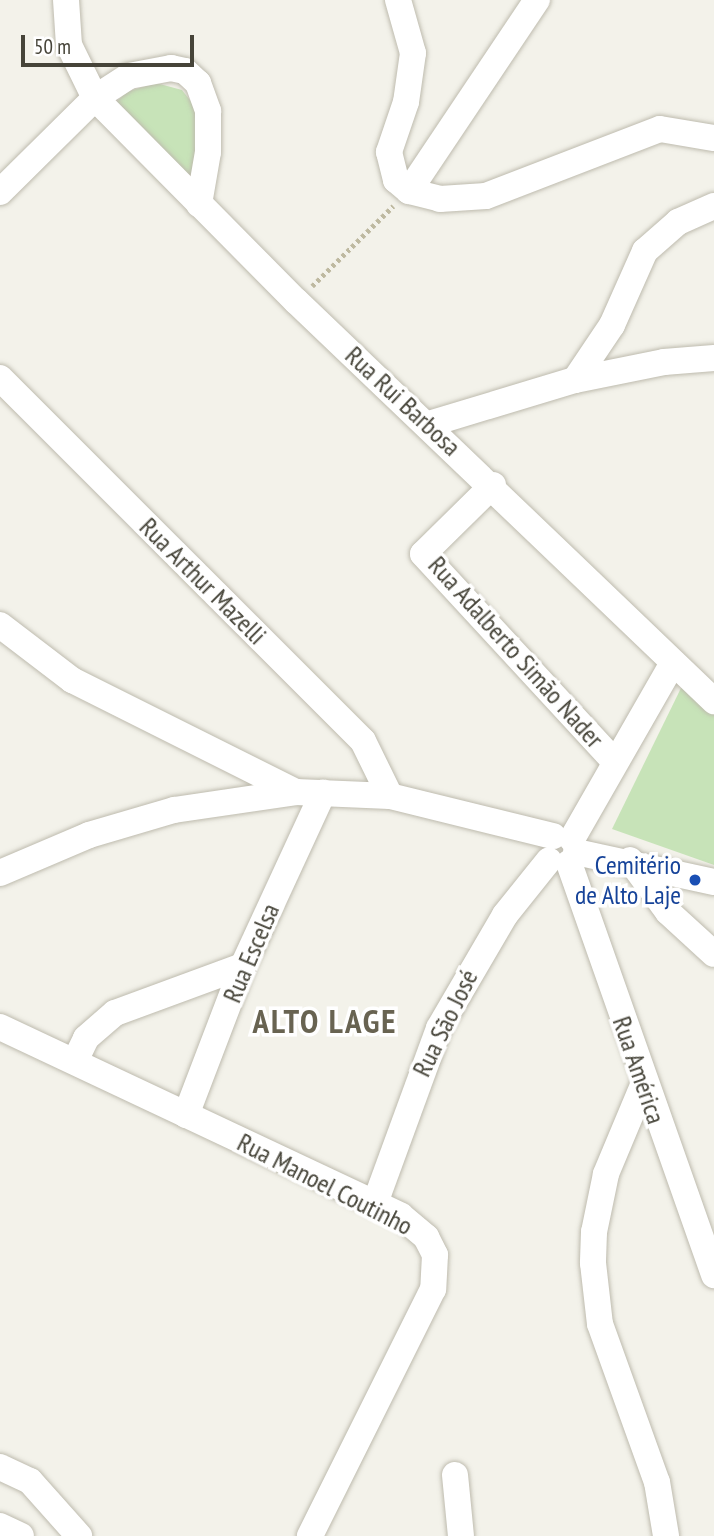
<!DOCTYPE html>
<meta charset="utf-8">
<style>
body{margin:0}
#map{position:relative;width:714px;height:1536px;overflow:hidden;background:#f3f2ea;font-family:"PT Sans Narrow",sans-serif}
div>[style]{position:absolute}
.green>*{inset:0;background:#c7e3b8}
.path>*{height:4.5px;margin-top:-2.25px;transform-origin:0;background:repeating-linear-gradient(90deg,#beb9a0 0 3.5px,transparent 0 7px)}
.roads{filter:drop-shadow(0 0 2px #bebbae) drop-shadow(0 0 2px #bebbae)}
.minor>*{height:26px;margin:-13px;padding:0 13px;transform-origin:13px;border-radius:13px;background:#fff}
.dots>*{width:19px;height:19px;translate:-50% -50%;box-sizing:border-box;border:4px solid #fff;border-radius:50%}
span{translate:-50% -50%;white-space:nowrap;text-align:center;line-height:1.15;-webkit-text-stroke:7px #fff;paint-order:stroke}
.street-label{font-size:26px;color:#464439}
.transit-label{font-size:26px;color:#164399}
.right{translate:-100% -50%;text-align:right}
.district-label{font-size:33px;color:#686351;font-weight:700;letter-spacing:2px}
.scale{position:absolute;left:21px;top:35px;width:173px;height:32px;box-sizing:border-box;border:4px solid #464439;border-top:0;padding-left:9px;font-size:21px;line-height:24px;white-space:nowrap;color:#464439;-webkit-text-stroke:5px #fff;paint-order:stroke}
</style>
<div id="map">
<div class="green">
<i style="clip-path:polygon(156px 83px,182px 90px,196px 108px,199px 126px,192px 184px,115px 104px,126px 92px)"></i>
<i style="clip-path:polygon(682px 686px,714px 715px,714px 865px,612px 829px)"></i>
</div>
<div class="path">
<i style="left:312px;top:286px;width:114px;rotate:-44.6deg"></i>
</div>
<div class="roads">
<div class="minor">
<i style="left:66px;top:0;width:45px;rotate:86.2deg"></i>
<i style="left:69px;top:45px;width:59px;rotate:63.9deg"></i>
<i style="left:95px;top:98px;width:286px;rotate:45.3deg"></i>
<i style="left:296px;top:301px;width:579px;rotate:43.74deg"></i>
<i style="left:398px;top:0;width:55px;rotate:74.2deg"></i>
<i style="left:413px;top:53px;width:49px;rotate:98.1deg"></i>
<i style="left:406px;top:102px;width:53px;rotate:108.8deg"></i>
<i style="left:389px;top:152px;width:29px;rotate:76deg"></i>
<i style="left:396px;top:180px;width:17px;rotate:40deg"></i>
<i style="left:409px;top:191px;width:32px;rotate:14deg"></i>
<i style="left:440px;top:199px;width:46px;rotate:-3.7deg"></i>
<i style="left:486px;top:196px;width:186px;rotate:-21.1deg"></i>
<i style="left:660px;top:129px;width:55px;rotate:9.5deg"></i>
<i style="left:409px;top:191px;width:230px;rotate:-56.2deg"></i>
<i style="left:0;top:192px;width:134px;rotate:-44.7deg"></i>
<i style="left:95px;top:98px;width:40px;rotate:-32.9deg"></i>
<i style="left:129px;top:76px;width:43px;rotate:-10.8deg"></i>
<i style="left:171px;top:68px;width:14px;rotate:12deg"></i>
<i style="left:185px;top:71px;width:18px;rotate:43deg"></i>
<i style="left:198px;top:83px;width:30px;rotate:70deg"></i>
<i style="left:208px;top:111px;width:41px;rotate:90deg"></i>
<i style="left:208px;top:152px;width:53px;rotate:99.8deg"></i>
<i style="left:0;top:378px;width:513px;rotate:45deg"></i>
<i style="left:363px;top:741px;width:61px;rotate:63.9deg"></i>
<i style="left:575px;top:380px;width:66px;rotate:-56.1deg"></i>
<i style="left:612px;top:325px;width:81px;rotate:-66deg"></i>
<i style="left:645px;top:251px;width:44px;rotate:-41.3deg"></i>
<i style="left:678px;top:222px;width:39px;rotate:-24deg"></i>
<i style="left:429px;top:424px;width:152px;rotate:-16.8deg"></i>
<i style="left:575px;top:380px;width:91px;rotate:-11.4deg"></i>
<i style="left:664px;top:362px;width:50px;rotate:-4.6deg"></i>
<i style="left:493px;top:485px;width:98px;rotate:135.4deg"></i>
<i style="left:423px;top:554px;width:282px;rotate:47.3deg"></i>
<i style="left:0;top:625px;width:91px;rotate:37.4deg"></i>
<i style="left:72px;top:680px;width:250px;rotate:26.6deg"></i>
<i style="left:572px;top:839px;width:203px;rotate:-60.2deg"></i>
<i style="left:576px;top:852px;width:141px;rotate:12.3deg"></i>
<i style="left:630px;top:860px;width:64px;rotate:53.8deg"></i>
<i style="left:668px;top:912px;width:62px;rotate:42.4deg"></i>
<i style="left:569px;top:863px;width:437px;rotate:70.6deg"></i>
<i style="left:0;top:873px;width:97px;rotate:-23.1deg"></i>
<i style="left:89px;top:835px;width:89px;rotate:-16.4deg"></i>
<i style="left:174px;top:810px;width:123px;rotate:-8.4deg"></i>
<i style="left:296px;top:792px;width:94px;rotate:2.4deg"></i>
<i style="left:390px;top:796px;width:168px;rotate:13.8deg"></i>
<i style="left:0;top:1027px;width:443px;rotate:25.2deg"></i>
<i style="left:401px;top:1216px;width:33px;rotate:40deg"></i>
<i style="left:426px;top:1237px;width:20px;rotate:63deg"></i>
<i style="left:435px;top:1255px;width:34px;rotate:93deg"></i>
<i style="left:433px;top:1289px;width:276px;rotate:116.5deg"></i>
<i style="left:75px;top:1061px;width:25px;rotate:-64deg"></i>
<i style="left:86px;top:1038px;width:38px;rotate:-41deg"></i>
<i style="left:115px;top:1013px;width:136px;rotate:-20.2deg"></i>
<i style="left:644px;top:1083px;width:99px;rotate:112.7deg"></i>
<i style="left:606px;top:1174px;width:59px;rotate:101.7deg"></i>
<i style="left:594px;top:1232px;width:31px;rotate:92deg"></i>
<i style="left:593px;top:1263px;width:61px;rotate:83.5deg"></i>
<i style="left:600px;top:1324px;width:168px;rotate:70.2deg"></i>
<i style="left:657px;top:1482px;width:55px;rotate:80.5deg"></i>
<i style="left:186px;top:1115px;width:160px;rotate:-69.1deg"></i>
<i style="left:243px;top:966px;width:191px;rotate:-65.2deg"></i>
<i style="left:375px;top:1203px;width:186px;rotate:-69.9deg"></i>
<i style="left:439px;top:1028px;width:131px;rotate:-59.7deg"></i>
<i style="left:505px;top:915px;width:70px;rotate:-51.3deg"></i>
<i style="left:0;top:1467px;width:33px;rotate:25deg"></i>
<i style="left:30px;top:1481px;width:74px;rotate:48.3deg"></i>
<i style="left:455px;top:1475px;width:61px;rotate:84.4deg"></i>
<i style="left:0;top:1526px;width:23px;rotate:25deg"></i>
</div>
</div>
<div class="dots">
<i style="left:695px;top:880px;background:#1a4fb4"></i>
</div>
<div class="street-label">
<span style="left:403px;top:401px;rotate:43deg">Rua Rui Barbosa</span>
<span style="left:203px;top:581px;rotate:45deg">Rua Arthur Mazelli</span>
<span style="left:516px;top:652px;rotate:48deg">Rua Adalberto Simão Nader</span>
<span style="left:251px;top:953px;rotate:-67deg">Rua Escelsa</span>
<span style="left:445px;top:1023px;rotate:-64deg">Rua São José</span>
<span style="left:639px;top:1070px;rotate:71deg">Rua América</span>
<span style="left:325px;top:1184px;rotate:27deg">Rua Manoel Coutinho</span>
</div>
<div class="transit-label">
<span class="right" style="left:681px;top:880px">Cemitério<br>de Alto Laje</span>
</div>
<div class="district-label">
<span style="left:325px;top:1021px">ALTO LAGE</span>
</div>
<div class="scale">50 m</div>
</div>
